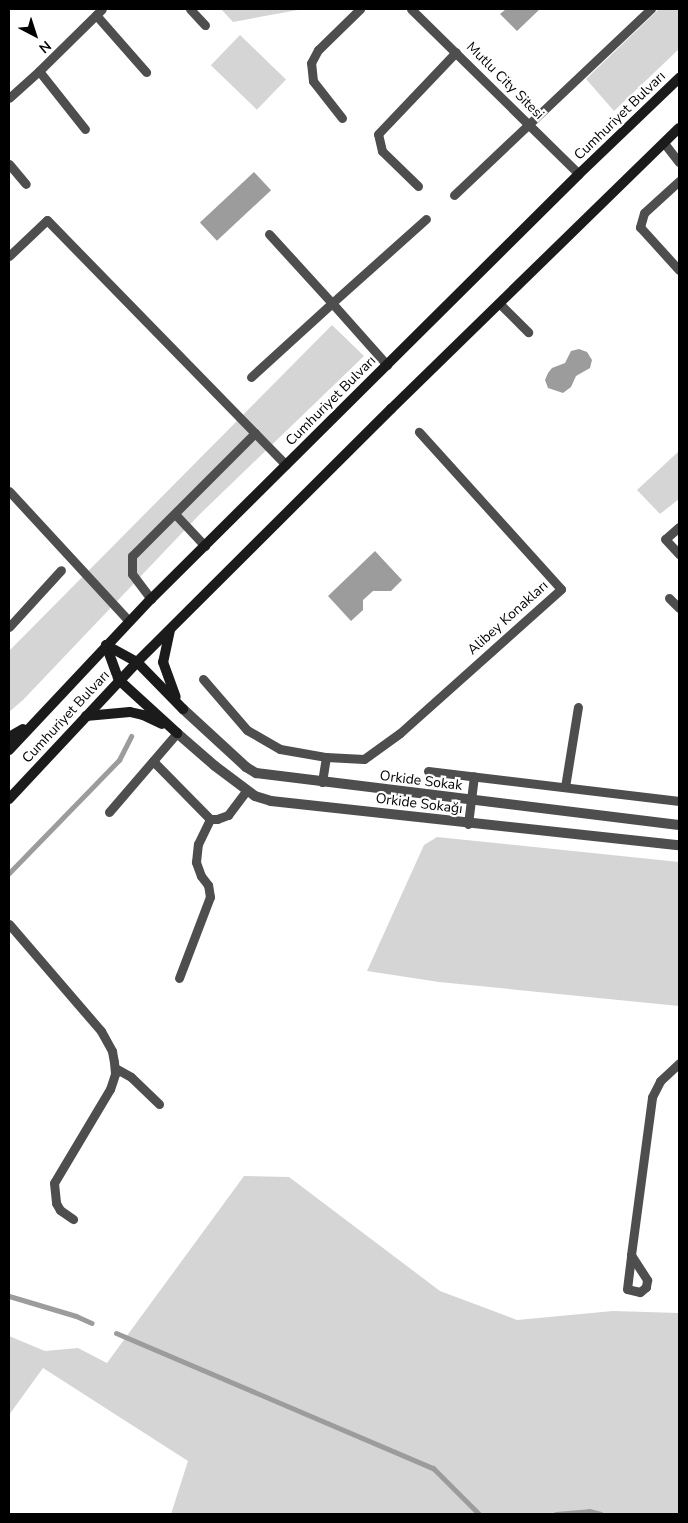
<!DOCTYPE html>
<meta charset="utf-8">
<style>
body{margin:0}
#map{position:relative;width:688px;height:1523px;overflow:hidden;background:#fff;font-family:"Nunito Sans",sans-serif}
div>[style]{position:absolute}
.green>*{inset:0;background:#d5d5d5;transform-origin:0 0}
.water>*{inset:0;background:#9c9c9c;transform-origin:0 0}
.stream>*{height:5px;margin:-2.5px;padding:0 2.5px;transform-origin:2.5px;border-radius:2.5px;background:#9c9c9c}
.lane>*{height:9px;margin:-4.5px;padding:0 4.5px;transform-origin:4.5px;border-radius:4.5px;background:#4e4e4e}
.street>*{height:10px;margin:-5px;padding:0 5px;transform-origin:5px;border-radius:5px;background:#4e4e4e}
.secondary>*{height:10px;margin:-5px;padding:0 5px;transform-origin:5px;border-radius:5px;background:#1b1b1b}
span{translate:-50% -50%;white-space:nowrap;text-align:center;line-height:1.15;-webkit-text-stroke:4.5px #fff;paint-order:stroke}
.street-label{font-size:14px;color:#000}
.frame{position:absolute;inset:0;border:10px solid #000;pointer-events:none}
.north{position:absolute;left:10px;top:10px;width:50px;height:50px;-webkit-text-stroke:4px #fff;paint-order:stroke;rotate:140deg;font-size:14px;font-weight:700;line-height:20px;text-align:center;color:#000}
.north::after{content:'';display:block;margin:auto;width:18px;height:22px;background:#000;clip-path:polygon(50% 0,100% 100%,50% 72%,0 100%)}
</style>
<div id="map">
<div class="green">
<i style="clip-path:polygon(221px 9px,303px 9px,233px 22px)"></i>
<i style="clip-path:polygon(659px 9px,679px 9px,679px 49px,614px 111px,586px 79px)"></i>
<i style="left:240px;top:35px;width:64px;height:42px;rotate:44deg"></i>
<i style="clip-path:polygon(332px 325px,364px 356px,199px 515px,23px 700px,9px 712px,9px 651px)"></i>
<i style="clip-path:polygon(679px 451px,679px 499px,660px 514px,637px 490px)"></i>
<i style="clip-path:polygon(437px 837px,679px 862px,679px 1006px,439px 982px,367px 971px,424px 845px)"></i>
<i style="clip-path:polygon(244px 1176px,289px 1177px,440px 1291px,517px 1320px,613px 1311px,679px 1313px,679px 1514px,171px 1514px,188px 1461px,43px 1368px,9px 1415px,9px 1336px,45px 1351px,78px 1348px,107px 1363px)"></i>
</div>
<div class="water">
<i style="clip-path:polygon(506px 9px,540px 9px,517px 31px,500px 14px)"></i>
<i style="left:254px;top:172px;width:25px;height:74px;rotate:47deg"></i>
<i style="clip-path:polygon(579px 349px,587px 352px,592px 360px,590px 368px,576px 376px,571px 387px,563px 393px,548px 388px,545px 380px,548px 373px,552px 368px,565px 363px,571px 351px)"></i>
<i style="clip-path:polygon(375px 551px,402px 580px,391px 591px,373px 591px,363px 600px,363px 610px,351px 621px,328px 596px)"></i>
</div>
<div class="stream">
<i style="left:9px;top:873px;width:158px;rotate:-45.8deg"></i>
<i style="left:119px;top:760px;width:27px;rotate:-63deg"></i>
<i style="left:9px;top:1296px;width:70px;rotate:16.6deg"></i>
<i style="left:76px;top:1316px;width:17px;rotate:24deg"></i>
<i style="left:116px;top:1333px;width:345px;rotate:23.1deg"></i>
<i style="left:433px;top:1468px;width:65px;rotate:45deg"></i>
<i style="left:556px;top:1514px;width:33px;rotate:-5deg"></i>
<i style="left:589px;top:1511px;width:12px;rotate:14deg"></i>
</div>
<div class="lane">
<i style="left:190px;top:9px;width:22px;rotate:47deg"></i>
<i style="left:411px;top:9px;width:235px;rotate:44.5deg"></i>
<i style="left:96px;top:15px;width:76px;rotate:48.7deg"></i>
<i style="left:39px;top:71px;width:74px;rotate:51.6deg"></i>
<i style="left:9px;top:98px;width:40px;rotate:-42deg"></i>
<i style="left:39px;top:71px;width:88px;rotate:-44.5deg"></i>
<i style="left:342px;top:118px;width:47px;rotate:-128.1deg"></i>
<i style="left:313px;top:81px;width:18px;rotate:-96deg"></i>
<i style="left:311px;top:63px;width:15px;rotate:-62deg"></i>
<i style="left:318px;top:50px;width:59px;rotate:-44.3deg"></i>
<i style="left:664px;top:143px;width:24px;rotate:52deg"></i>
<i style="left:9px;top:164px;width:26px;rotate:50deg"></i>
<i style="left:679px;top:181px;width:47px;rotate:137.6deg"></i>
<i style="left:644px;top:213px;width:15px;rotate:106deg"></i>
<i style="left:640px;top:227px;width:58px;rotate:47.8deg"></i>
<i style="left:418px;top:186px;width:50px;rotate:-135.8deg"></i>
<i style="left:382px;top:151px;width:17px;rotate:-103deg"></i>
<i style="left:378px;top:134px;width:113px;rotate:-46.4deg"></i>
<i style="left:454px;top:195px;width:271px;rotate:-43.4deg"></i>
<i style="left:269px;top:234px;width:93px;rotate:47.6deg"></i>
<i style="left:332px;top:303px;width:126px;rotate:-41.8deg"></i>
<i style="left:9px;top:256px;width:52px;rotate:-43.5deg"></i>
<i style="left:47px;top:220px;width:342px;rotate:45.7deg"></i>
<i style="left:500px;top:304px;width:40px;rotate:45deg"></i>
<i style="left:251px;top:377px;width:110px;rotate:-42.4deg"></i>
<i style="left:332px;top:303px;width:83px;rotate:48.4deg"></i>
<i style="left:9px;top:491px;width:177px;rotate:47.3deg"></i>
<i style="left:175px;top:514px;width:44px;rotate:46.8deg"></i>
<i style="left:679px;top:527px;width:18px;rotate:139deg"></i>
<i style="left:665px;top:539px;width:21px;rotate:47deg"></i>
<i style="left:669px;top:598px;width:14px;rotate:45deg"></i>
<i style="left:151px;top:599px;width:31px;rotate:-127deg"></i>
<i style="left:132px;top:574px;width:18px;rotate:-90deg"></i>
<i style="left:132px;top:556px;width:174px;rotate:-45deg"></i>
<i style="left:9px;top:627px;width:77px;rotate:-47.6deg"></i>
<i style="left:203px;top:679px;width:67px;rotate:49.2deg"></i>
<i style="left:247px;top:730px;width:38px;rotate:30deg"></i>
<i style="left:280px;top:749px;width:47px;rotate:9.9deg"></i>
<i style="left:153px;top:761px;width:81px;rotate:45.5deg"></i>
<i style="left:210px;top:819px;width:7px"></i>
<i style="left:217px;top:819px;width:12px;rotate:-20deg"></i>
<i style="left:228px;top:815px;width:31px;rotate:-53deg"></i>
<i style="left:428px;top:771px;width:253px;rotate:6.8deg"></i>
<i style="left:322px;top:782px;width:25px;rotate:-81deg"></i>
<i style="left:326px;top:757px;width:38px;rotate:3deg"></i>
<i style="left:364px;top:759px;width:44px;rotate:-35.8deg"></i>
<i style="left:400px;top:733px;width:216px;rotate:-41.8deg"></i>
<i style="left:561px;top:589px;width:212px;rotate:-132.1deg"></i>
<i style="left:565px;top:787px;width:81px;rotate:-80.8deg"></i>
<i style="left:109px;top:812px;width:104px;rotate:-49.3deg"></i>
<i style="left:468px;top:824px;width:48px;rotate:-82.9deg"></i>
<i style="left:9px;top:924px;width:141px;rotate:49.3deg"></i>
<i style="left:101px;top:1031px;width:23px;rotate:61deg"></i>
<i style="left:112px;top:1051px;width:11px;rotate:80deg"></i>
<i style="left:114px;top:1062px;width:12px;rotate:85deg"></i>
<i style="left:115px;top:1074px;width:16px;rotate:108deg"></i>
<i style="left:110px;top:1089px;width:109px;rotate:120.8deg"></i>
<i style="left:54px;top:1183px;width:20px;rotate:84deg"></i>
<i style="left:56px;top:1203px;width:8px;rotate:60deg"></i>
<i style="left:60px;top:1210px;width:16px;rotate:35deg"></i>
<i style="left:179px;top:978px;width:87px;rotate:-69.1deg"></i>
<i style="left:210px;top:897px;width:12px;rotate:-99deg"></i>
<i style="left:208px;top:885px;width:11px;rotate:-128deg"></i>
<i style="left:201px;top:876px;width:15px;rotate:-110deg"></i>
<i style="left:196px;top:862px;width:18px;rotate:-84deg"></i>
<i style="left:198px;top:844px;width:28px;rotate:-64deg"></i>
<i style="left:115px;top:1068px;width:18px;rotate:29deg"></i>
<i style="left:131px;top:1077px;width:39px;rotate:44deg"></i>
<i style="left:631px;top:1255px;width:30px;rotate:57deg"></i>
<i style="left:647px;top:1280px;width:7px;rotate:98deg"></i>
<i style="left:646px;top:1287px;width:8px;rotate:140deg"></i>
<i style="left:640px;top:1292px;width:13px;rotate:-167deg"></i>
<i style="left:627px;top:1289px;width:34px;rotate:-83deg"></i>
<i style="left:631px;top:1255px;width:159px;rotate:-82.4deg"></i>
<i style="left:652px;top:1097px;width:18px;rotate:-63deg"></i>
<i style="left:660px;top:1081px;width:26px;rotate:-43deg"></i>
</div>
<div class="street">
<i style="left:183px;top:709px;width:86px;rotate:42.6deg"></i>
<i style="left:246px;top:767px;width:12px;rotate:31deg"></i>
<i style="left:256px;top:773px;width:426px;rotate:7deg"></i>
<i style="left:177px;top:733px;width:50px;rotate:41deg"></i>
<i style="left:215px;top:766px;width:50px;rotate:36.9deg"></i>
<i style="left:255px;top:796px;width:17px;rotate:17deg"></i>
<i style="left:271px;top:801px;width:410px;rotate:6.2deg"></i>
</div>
<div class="secondary">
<i style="left:170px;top:630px;width:33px;rotate:102deg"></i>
<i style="left:163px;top:662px;width:37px;rotate:70deg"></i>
<i style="left:106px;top:645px;width:37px;rotate:70deg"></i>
<i style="left:119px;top:680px;width:79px;rotate:42.4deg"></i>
<i style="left:106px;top:645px;width:35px;rotate:29deg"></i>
<i style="left:137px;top:662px;width:66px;rotate:45.6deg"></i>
<i style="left:86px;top:716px;width:44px;rotate:-5.2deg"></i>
<i style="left:130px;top:712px;width:13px;rotate:13deg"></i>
<i style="left:143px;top:715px;width:21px;rotate:25deg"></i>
<i style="left:9px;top:737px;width:16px;rotate:-30deg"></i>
<i style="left:9px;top:750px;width:207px;rotate:-46.8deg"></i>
<i style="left:151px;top:599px;width:603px;rotate:-44.8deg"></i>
<i style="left:579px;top:174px;width:139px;rotate:-43.8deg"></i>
<i style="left:9px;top:799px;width:187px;rotate:-46.9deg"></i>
<i style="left:137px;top:662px;width:359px;rotate:-44.9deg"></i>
<i style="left:391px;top:409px;width:402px;rotate:-44.3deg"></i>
</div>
<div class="street-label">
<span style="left:505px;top:81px;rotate:45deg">Mutlu City Sitesi</span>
<span style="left:620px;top:116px;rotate:-44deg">Cumhuriyet Bulvarı</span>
<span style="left:331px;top:401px;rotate:-45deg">Cumhuriyet Bulvarı</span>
<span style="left:508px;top:618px;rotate:-42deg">Alibey Konakları</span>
<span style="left:66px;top:717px;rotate:-47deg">Cumhuriyet Bulvarı</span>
<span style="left:421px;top:781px;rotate:7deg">Orkide Sokak</span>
<span style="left:419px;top:804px;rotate:7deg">Orkide Sokağı</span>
</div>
<div class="frame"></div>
<div class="north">N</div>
</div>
